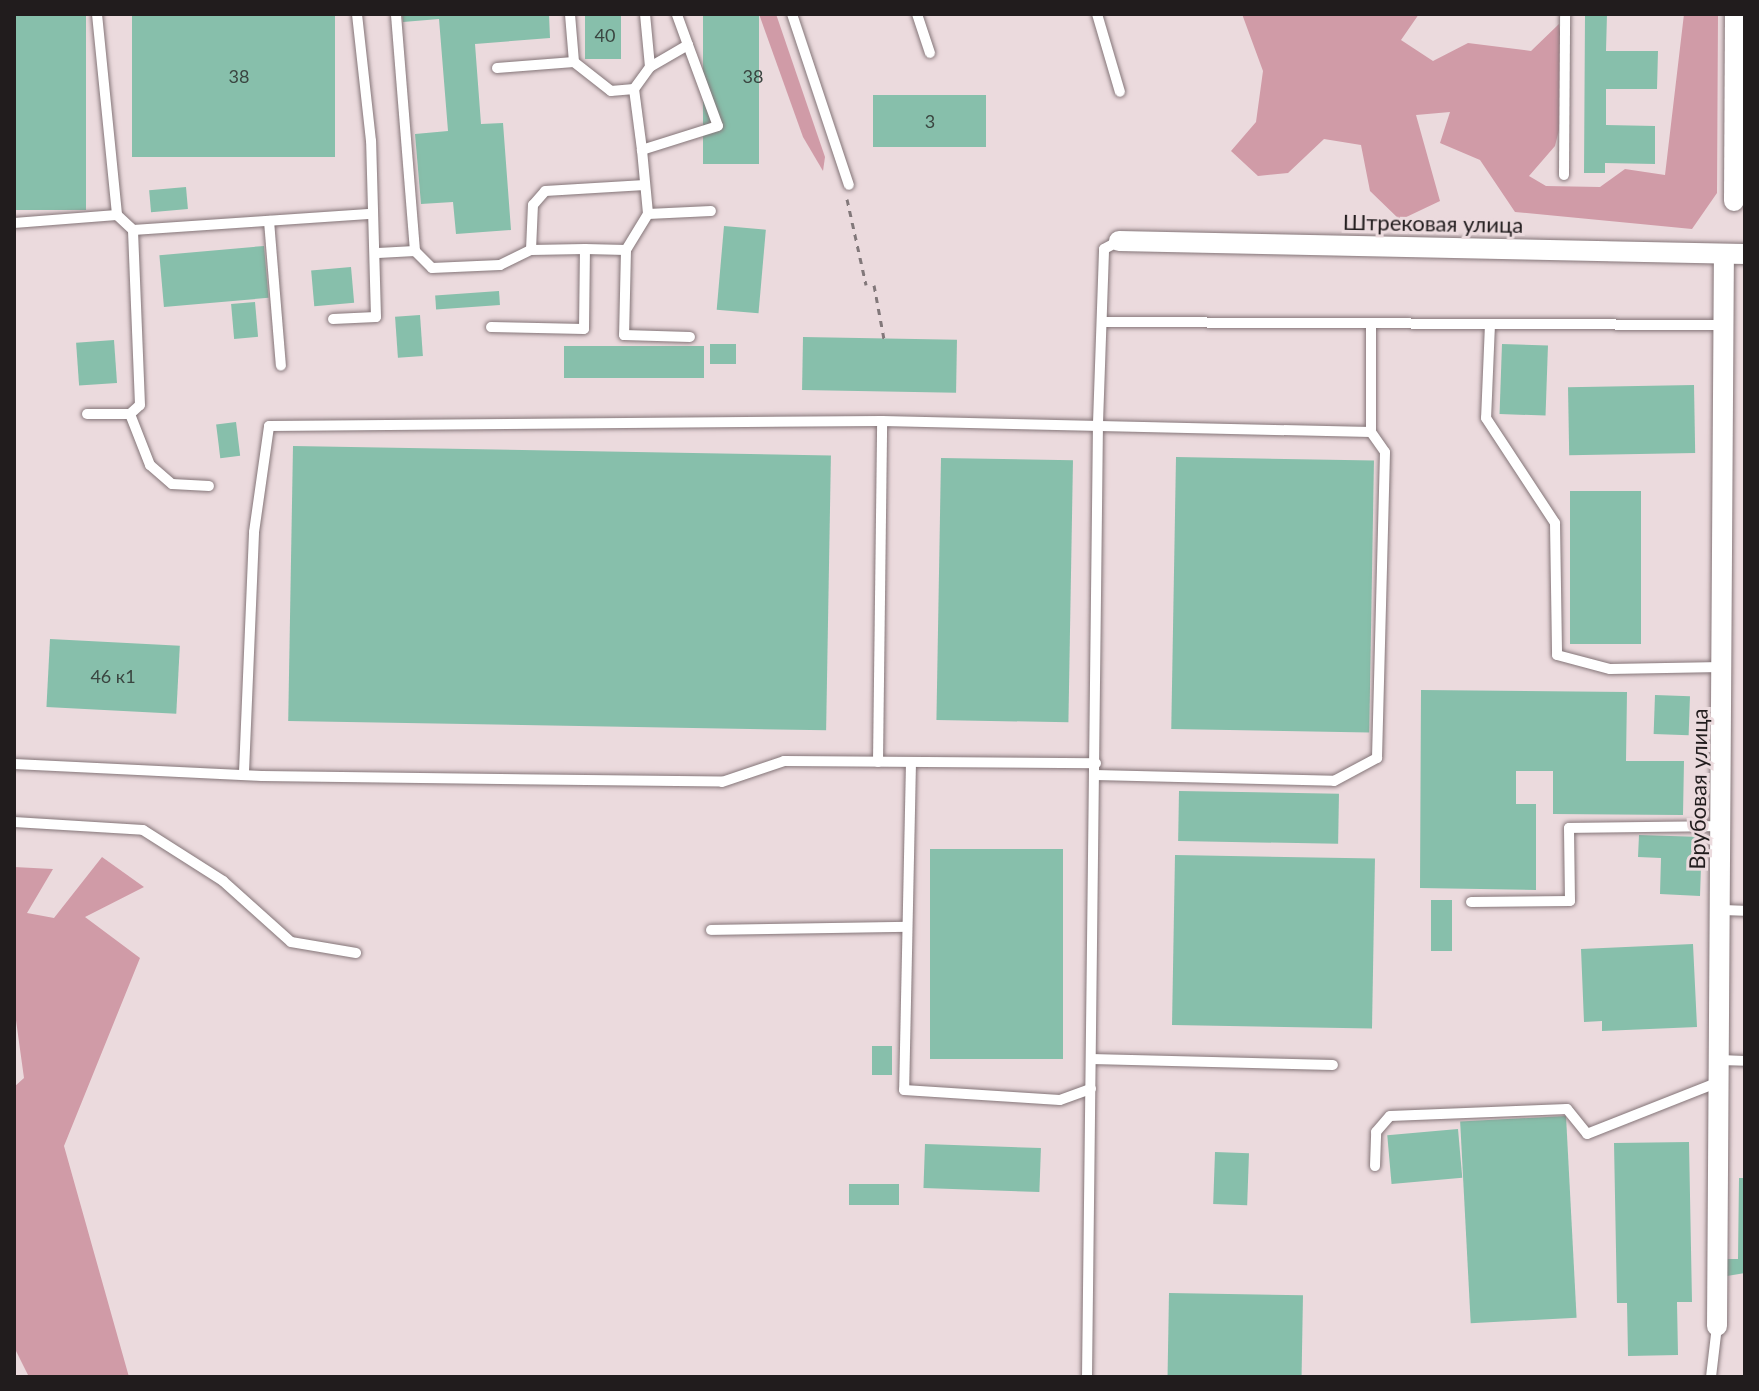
<!DOCTYPE html>
<meta charset="utf-8">
<style>
body{margin:0}
#map{position:relative;width:1759px;height:1391px;overflow:hidden;background:#ebdadd;font-family:Lato,sans-serif}
div>[style]{position:absolute}
.forest>*{inset:0;background:#d09ba7}
.building>*{inset:0;background:#87bfab;transform-origin:0 0}
.path>*{height:3px;margin-top:-1.5px;transform-origin:0;background:repeating-linear-gradient(90deg,#82787a 0 6px,transparent 0 12px)}
.roads{filter:drop-shadow(0 0 2px #847578) drop-shadow(0 0 2px #847578)}
.service>*{height:10px;margin:-5px;padding:0 5px;transform-origin:5px;border-radius:5px;background:#fff}
.minor>*{height:20px;margin:-10px;padding:0 10px;transform-origin:10px;border-radius:10px;background:#fff}
span{translate:-50% -50%;white-space:nowrap;text-align:center;line-height:1.15;-webkit-text-stroke:6px #ebdadd;paint-order:stroke}
.number-label{font-size:18px;color:#3a4540}
.number-label span{-webkit-text-stroke-width:0}
.street-label{font-size:22px;color:#211c1d}
.frame{position:absolute;inset:0;border:16px solid #211c1d;pointer-events:none}
</style>
<div id="map">
<div class="forest">
<i style="clip-path:polygon(759px 14px,776px 14px,825px 157px,823px 171px,803px 137px)"></i>
<i style="clip-path:polygon(1242px 14px,1419px 14px,1401px 40px,1433px 61px,1468px 43px,1531px 51px,1559px 24px,1568px 94px,1555px 146px,1529px 176px,1546px 186px,1600px 187px,1625px 169px,1665px 175px,1684px 14px,1718px 14px,1717px 193px,1692px 229px,1515px 212px,1480px 160px,1440px 143px,1450px 112px,1416px 115px,1440px 201px,1400px 220px,1370px 191px,1361px 145px,1324px 139px,1288px 173px,1258px 176px,1231px 151px,1256px 122px,1263px 71px)"></i>
<i style="clip-path:polygon(102px 857px,144px 887px,85px 917px,140px 958px,64px 1146px,129px 1377px,29px 1377px,14px 1347px,14px 1087px,24px 1078px,14px 1006px,14px 867px,53px 869px,27px 913px,54px 918px)"></i>
</div>
<div class="building">
<i style="left:14px;top:14px;width:72px;height:196px"></i>
<i style="left:132px;top:14px;width:203px;height:143px"></i>
<i style="clip-path:polygon(402px 14px,549px 14px,550px 38px,475px 44px,481px 124px,503px 123px,511px 230px,456px 234px,453px 202px,421px 204px,415px 134px,448px 131px,439px 19px,403px 22px)"></i>
<i style="left:585px;top:14px;width:36px;height:45px"></i>
<i style="left:703px;top:14px;width:56px;height:150px"></i>
<i style="clip-path:polygon(1585px 14px,1607px 14px,1606px 51px,1658px 51px,1657px 89px,1606px 89px,1606px 125px,1655px 126px,1655px 164px,1605px 163px,1605px 173px,1584px 173px)"></i>
<i style="left:986px;top:95px;width:52px;height:113px;rotate:90deg"></i>
<i style="left:186px;top:187px;width:22px;height:37px;rotate:85deg"></i>
<i style="left:724px;top:226px;width:42px;height:84px;rotate:5deg"></i>
<i style="left:264px;top:246px;width:52px;height:105px;rotate:85deg"></i>
<i style="left:351px;top:267px;width:36px;height:40px;rotate:85deg"></i>
<i style="left:499px;top:291px;width:14px;height:64px;rotate:86deg"></i>
<i style="left:255px;top:302px;width:35px;height:24px;rotate:85deg"></i>
<i style="left:420px;top:315px;width:41px;height:25px;rotate:86deg"></i>
<i style="left:803px;top:337px;width:154px;height:53px;rotate:1deg"></i>
<i style="left:114px;top:340px;width:43px;height:38px;rotate:86deg"></i>
<i style="left:710px;top:344px;width:26px;height:20px"></i>
<i style="left:1502px;top:344px;width:46px;height:70px;rotate:2deg"></i>
<i style="left:704px;top:346px;width:32px;height:140px;rotate:90deg"></i>
<i style="left:1694px;top:385px;width:68px;height:126px;rotate:89deg"></i>
<i style="left:236px;top:422px;width:34px;height:20px;rotate:83deg"></i>
<i style="left:293px;top:446px;width:538px;height:275px;rotate:1deg"></i>
<i style="left:1176px;top:457px;width:198px;height:272px;rotate:1deg"></i>
<i style="left:941px;top:458px;width:132px;height:262px;rotate:1deg"></i>
<i style="left:1570px;top:491px;width:71px;height:153px"></i>
<i style="left:50px;top:639px;width:130px;height:68px;rotate:3deg"></i>
<i style="clip-path:polygon(1421px 690px,1627px 692px,1626px 761px,1684px 761px,1683px 815px,1553px 814px,1553px 771px,1516px 771px,1516px 804px,1536px 804px,1536px 890px,1420px 888px)"></i>
<i style="left:1655px;top:695px;width:35px;height:39px;rotate:2deg"></i>
<i style="left:1179px;top:791px;width:160px;height:50px;rotate:1deg"></i>
<i style="clip-path:polygon(1639px 835px,1702px 837px,1700px 896px,1660px 894px,1661px 858px,1638px 857px)"></i>
<i style="left:930px;top:849px;width:133px;height:210px"></i>
<i style="left:1175px;top:855px;width:200px;height:170px;rotate:1deg"></i>
<i style="left:1431px;top:900px;width:21px;height:51px"></i>
<i style="clip-path:polygon(1693px 944px,1697px 1027px,1602px 1031px,1602px 1021px,1584px 1022px,1581px 949px)"></i>
<i style="left:872px;top:1046px;width:20px;height:29px"></i>
<i style="left:1566px;top:1116px;width:202px;height:106px;rotate:87deg"></i>
<i style="left:1458px;top:1129px;width:49px;height:71px;rotate:85deg"></i>
<i style="clip-path:polygon(1689px 1142px,1692px 1302px,1677px 1302px,1678px 1355px,1628px 1356px,1627px 1303px,1617px 1303px,1614px 1143px)"></i>
<i style="left:925px;top:1144px;width:116px;height:44px;rotate:2deg"></i>
<i style="left:1215px;top:1152px;width:34px;height:52px;rotate:2deg"></i>
<i style="clip-path:polygon(1739px 1178px,1745px 1178px,1745px 1273px,1727px 1276px,1727px 1259px,1738px 1259px)"></i>
<i style="left:899px;top:1184px;width:21px;height:50px;rotate:90deg"></i>
<i style="left:1169px;top:1293px;width:134px;height:84px;rotate:1deg"></i>
</div>
<div class="path">
<i style="left:847px;top:199px;width:88px;rotate:77.5deg"></i>
<i style="left:874px;top:285px;width:55px;rotate:79.5deg"></i>
</div>
<div class="roads">
<div class="service">
<i style="left:97px;top:14px;width:202px;rotate:84.3deg"></i>
<i style="left:117px;top:215px;width:22px;rotate:43deg"></i>
<i style="left:133px;top:230px;width:236px;rotate:-3.9deg"></i>
<i style="left:645px;top:14px;width:53px;rotate:84.6deg"></i>
<i style="left:792px;top:14px;width:180px;rotate:71.6deg"></i>
<i style="left:917px;top:14px;width:41px;rotate:71.6deg"></i>
<i style="left:1097px;top:14px;width:81px;rotate:73.6deg"></i>
<i style="left:688px;top:45px;width:86px;rotate:69.7deg"></i>
<i style="left:718px;top:126px;width:80px;rotate:162.5deg"></i>
<i style="left:642px;top:150px;width:64px;rotate:84.6deg"></i>
<i style="left:648px;top:214px;width:63px;rotate:-2.7deg"></i>
<i style="left:574px;top:62px;width:47px;rotate:38.1deg"></i>
<i style="left:611px;top:91px;width:23px;rotate:-5deg"></i>
<i style="left:634px;top:89px;width:27px;rotate:-54deg"></i>
<i style="left:650px;top:67px;width:44px;rotate:-30.1deg"></i>
<i style="left:688px;top:45px;width:33px;rotate:-110deg"></i>
<i style="left:497px;top:68px;width:77px;rotate:-4.5deg"></i>
<i style="left:574px;top:62px;width:48px;rotate:-94.8deg"></i>
<i style="left:634px;top:89px;width:62px;rotate:82.5deg"></i>
<i style="left:1564px;top:175px;width:161px;rotate:-89.6deg"></i>
<i style="left:269px;top:221px;width:145px;rotate:85.3deg"></i>
<i style="left:14px;top:223px;width:103px;rotate:-4.4deg"></i>
<i style="left:585px;top:249px;width:54px;rotate:178.9deg"></i>
<i style="left:531px;top:250px;width:45px;rotate:-87.5deg"></i>
<i style="left:533px;top:205px;width:18px;rotate:-49deg"></i>
<i style="left:545px;top:191px;width:100px;rotate:-3.4deg"></i>
<i style="left:626px;top:250px;width:42px;rotate:-58.6deg"></i>
<i style="left:415px;top:251px;width:24px;rotate:45deg"></i>
<i style="left:432px;top:268px;width:68px;rotate:-2.5deg"></i>
<i style="left:500px;top:265px;width:34px;rotate:-26deg"></i>
<i style="left:378px;top:253px;width:37px;rotate:-3deg"></i>
<i style="left:415px;top:251px;width:238px;rotate:-94.6deg"></i>
<i style="left:333px;top:319px;width:43px;rotate:-2.7deg"></i>
<i style="left:376px;top:317px;width:176px;rotate:-91.6deg"></i>
<i style="left:371px;top:141px;width:128px;rotate:-96.3deg"></i>
<i style="left:1103px;top:322px;width:621px;rotate:0.28deg"></i>
<i style="left:1490px;top:324px;width:94px;rotate:92.4deg"></i>
<i style="left:1486px;top:418px;width:126px;rotate:56.7deg"></i>
<i style="left:1555px;top:523px;width:132px;rotate:89.1deg"></i>
<i style="left:1557px;top:655px;width:55px;rotate:14.8deg"></i>
<i style="left:1610px;top:669px;width:112px;rotate:-1deg"></i>
<i style="left:491px;top:327px;width:93px;rotate:1.2deg"></i>
<i style="left:584px;top:329px;width:80px;rotate:-89.3deg"></i>
<i style="left:585px;top:249px;width:41px;rotate:1.4deg"></i>
<i style="left:626px;top:250px;width:85px;rotate:91.3deg"></i>
<i style="left:624px;top:335px;width:66px;rotate:1.7deg"></i>
<i style="left:87px;top:414px;width:43px"></i>
<i style="left:130px;top:414px;width:13px;rotate:-42deg"></i>
<i style="left:140px;top:405px;width:175px;rotate:-92.3deg"></i>
<i style="left:130px;top:414px;width:55px;rotate:68.6deg"></i>
<i style="left:150px;top:465px;width:29px;rotate:41deg"></i>
<i style="left:172px;top:484px;width:37px;rotate:3deg"></i>
<i style="left:878px;top:762px;width:341px;rotate:-89.3deg"></i>
<i style="left:911px;top:762px;width:328px;rotate:91.2deg"></i>
<i style="left:904px;top:1090px;width:156px;rotate:3.7deg"></i>
<i style="left:1060px;top:1100px;width:33px;rotate:-20deg"></i>
<i style="left:14px;top:764px;width:248px;rotate:2.8deg"></i>
<i style="left:262px;top:776px;width:460px;rotate:0.7deg"></i>
<i style="left:722px;top:782px;width:65px;rotate:-18.7deg"></i>
<i style="left:784px;top:761px;width:312px;rotate:0.4deg"></i>
<i style="left:244px;top:772px;width:240px;rotate:-87.6deg"></i>
<i style="left:254px;top:532px;width:107px;rotate:-81.9deg"></i>
<i style="left:269px;top:426px;width:613px;rotate:-0.47deg"></i>
<i style="left:882px;top:421px;width:489px;rotate:1.3deg"></i>
<i style="left:1371px;top:432px;width:109px;rotate:-90deg"></i>
<i style="left:1095px;top:775px;width:239px;rotate:1.4deg"></i>
<i style="left:1334px;top:781px;width:49px;rotate:-28.1deg"></i>
<i style="left:1377px;top:758px;width:306px;rotate:-88.5deg"></i>
<i style="left:1385px;top:452px;width:24px;rotate:-125deg"></i>
<i style="left:14px;top:822px;width:129px;rotate:3.5deg"></i>
<i style="left:143px;top:830px;width:95px;rotate:32.5deg"></i>
<i style="left:223px;top:881px;width:91px;rotate:41.9deg"></i>
<i style="left:291px;top:942px;width:66px;rotate:9.6deg"></i>
<i style="left:1471px;top:902px;width:99px;rotate:-0.6deg"></i>
<i style="left:1570px;top:901px;width:73px;rotate:-90.8deg"></i>
<i style="left:1569px;top:828px;width:153px;rotate:-0.7deg"></i>
<i style="left:1721px;top:910px;width:24px;rotate:2deg"></i>
<i style="left:711px;top:930px;width:194px;rotate:-0.9deg"></i>
<i style="left:1091px;top:1059px;width:242px;rotate:1.4deg"></i>
<i style="left:1720px;top:1060px;width:25px;rotate:2deg"></i>
<i style="left:1375px;top:1166px;width:34px;rotate:-88deg"></i>
<i style="left:1376px;top:1132px;width:21px;rotate:-49deg"></i>
<i style="left:1390px;top:1116px;width:177px;rotate:-2.3deg"></i>
<i style="left:1567px;top:1109px;width:32px;rotate:51deg"></i>
<i style="left:1587px;top:1134px;width:142px;rotate:-21.5deg"></i>
<i style="left:1087px;top:1377px;width:954px;rotate:-89.34deg"></i>
<i style="left:1098px;top:423px;width:174px;rotate:-88deg"></i>
<i style="left:1104px;top:249px;width:17px;rotate:-28deg"></i>
<i style="left:1711px;top:1377px;width:51px;rotate:-83.3deg"></i>
</div>
<div class="minor">
<i style="left:1734px;top:201px;width:187px;rotate:-89.7deg"></i>
<i style="left:1119px;top:241px;width:626px;rotate:1.19deg"></i>
<i style="left:1717px;top:1326px;width:1072px;rotate:-89.63deg"></i>
</div>
</div>
<div class="number-label">
<span style="left:605px;top:35px">40</span>
<span style="left:239px;top:76px">38</span>
<span style="left:753px;top:76px">38</span>
<span style="left:930px;top:121px">3</span>
<span style="left:113px;top:676px">46 к1</span>
</div>
<div class="street-label">
<span style="left:1433px;top:223px;rotate:1deg">Штрековая улица</span>
<span style="left:1698px;top:789px;rotate:-89deg">Врубовая улица</span>
</div>
<div class="frame"></div>
</div>
